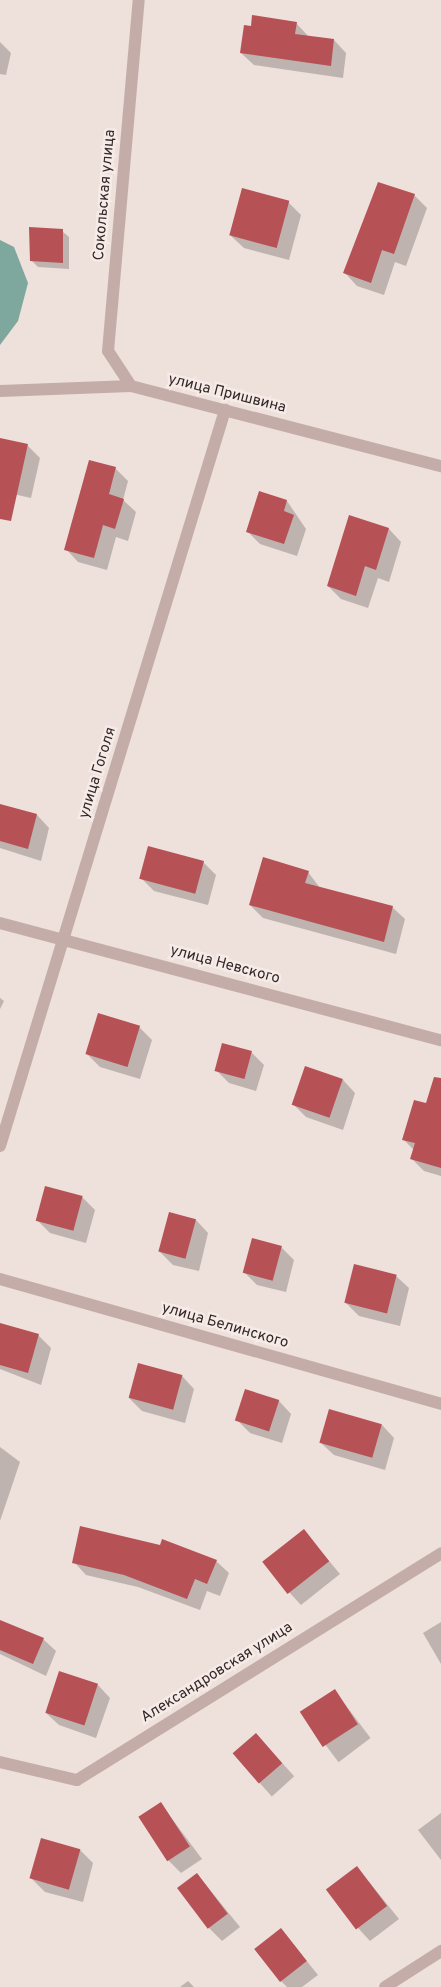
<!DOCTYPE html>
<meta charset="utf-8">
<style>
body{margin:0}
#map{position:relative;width:441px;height:1987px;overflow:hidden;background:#eee0db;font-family:Overpass,sans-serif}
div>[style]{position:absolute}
.water>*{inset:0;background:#7ea79d}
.shadow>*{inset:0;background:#0003;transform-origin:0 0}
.building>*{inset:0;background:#b65156;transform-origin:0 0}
.minor>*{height:12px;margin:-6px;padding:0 6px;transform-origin:6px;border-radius:6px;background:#c4ada9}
span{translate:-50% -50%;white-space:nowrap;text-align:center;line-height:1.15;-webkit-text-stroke:5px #f6ebe7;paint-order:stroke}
.street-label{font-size:15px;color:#332828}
</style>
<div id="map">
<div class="water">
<i style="clip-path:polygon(0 240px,14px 247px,28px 283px,18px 321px,0 345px)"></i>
</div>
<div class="shadow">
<i style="clip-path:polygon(296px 23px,309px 37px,334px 40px,346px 53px,343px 78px,254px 65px,241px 53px)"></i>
<i style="clip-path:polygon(0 42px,11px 53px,6px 75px,0 74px)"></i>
<i style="clip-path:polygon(414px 195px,427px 208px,406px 266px,395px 262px,384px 295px,357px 286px,345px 273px)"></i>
<i style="clip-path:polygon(288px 202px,301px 215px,289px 260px,244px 248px,231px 236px)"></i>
<i style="clip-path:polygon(62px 231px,69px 237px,69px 269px,38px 267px,31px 260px)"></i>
<i style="clip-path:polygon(0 439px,27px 445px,40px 458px,31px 498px,0 491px)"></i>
<i style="clip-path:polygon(115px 468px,128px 481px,123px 500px,136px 512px,128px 541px,116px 537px,107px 570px,78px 562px,66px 549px)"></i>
<i style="clip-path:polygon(287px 501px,306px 529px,297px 556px,260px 544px,247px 531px)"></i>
<i style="clip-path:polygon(350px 517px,389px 529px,401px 542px,389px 582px,378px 578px,368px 608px,341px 599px,328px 586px)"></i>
<i style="clip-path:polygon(0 806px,37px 815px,49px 828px,41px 861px,0 848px)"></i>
<i style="clip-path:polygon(203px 862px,216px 875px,208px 905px,154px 891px,141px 878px)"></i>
<i style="clip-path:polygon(308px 872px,320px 888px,392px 907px,405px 919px,396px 954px,263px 918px,250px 905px)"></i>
<i style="clip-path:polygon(0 998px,4px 1001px,0 1009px)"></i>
<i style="clip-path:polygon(139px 1027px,152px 1040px,140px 1079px,100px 1067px,87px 1054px)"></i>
<i style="clip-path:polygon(251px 1052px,264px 1065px,256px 1091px,229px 1083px,216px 1070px)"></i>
<i style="clip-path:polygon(305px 1068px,343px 1080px,355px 1093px,343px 1130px,306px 1117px,293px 1104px)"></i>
<i style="clip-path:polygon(441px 1109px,441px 1176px,424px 1171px,412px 1159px,414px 1150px,404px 1140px)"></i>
<i style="clip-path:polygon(82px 1197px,95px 1210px,86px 1243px,50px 1233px,37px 1220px)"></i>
<i style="clip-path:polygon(196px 1220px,208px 1233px,199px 1271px,173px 1265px,160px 1252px)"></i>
<i style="clip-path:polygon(281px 1247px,294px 1260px,286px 1292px,257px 1285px,245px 1273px)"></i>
<i style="clip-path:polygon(396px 1276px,409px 1288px,400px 1326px,359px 1316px,346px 1303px)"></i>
<i style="clip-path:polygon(0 1335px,38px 1335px,51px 1348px,41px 1385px,0 1369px)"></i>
<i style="clip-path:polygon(139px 1364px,182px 1376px,194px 1389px,185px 1423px,142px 1411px,129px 1398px)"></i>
<i style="clip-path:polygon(279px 1401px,291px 1414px,282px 1443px,250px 1433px,237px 1420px)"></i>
<i style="clip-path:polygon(382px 1425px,394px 1438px,385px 1470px,334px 1455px,321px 1443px)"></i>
<i style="clip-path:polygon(0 1447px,20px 1462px,0 1521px)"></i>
<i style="clip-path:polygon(304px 1531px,340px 1574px,301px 1605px,289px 1592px)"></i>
<i style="clip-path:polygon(216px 1561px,229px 1573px,220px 1596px,207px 1591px,200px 1610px,138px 1587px,86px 1575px,74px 1562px)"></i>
<i style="clip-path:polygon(441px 1622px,441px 1664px,423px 1633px)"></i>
<i style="clip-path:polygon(0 1628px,43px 1639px,56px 1651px,46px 1676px,0 1654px)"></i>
<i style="clip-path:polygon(60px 1672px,98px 1685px,110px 1698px,96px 1738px,59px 1725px,46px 1713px)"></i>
<i style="left:335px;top:1691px;width:59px;height:40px;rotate:53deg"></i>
<i style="left:256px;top:1734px;width:57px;height:30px;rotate:48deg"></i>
<i style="clip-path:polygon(161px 1804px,202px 1859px,181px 1873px,168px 1860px)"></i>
<i style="clip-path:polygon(441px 1813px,441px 1860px,418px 1830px)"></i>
<i style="clip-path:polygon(42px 1840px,80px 1850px,93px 1863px,83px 1902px,45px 1892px,32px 1879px)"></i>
<i style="clip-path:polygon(357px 1867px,399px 1919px,370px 1941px,358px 1928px)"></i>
<i style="clip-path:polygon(197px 1874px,240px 1927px,222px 1941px,209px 1928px)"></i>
<i style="clip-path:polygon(281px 1929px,318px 1975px,302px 1987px,287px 1987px,281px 1981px)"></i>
<i style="clip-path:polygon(188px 1981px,194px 1987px,180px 1987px)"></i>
</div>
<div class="building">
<i style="clip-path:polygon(252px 15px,297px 22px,295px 34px,334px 39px,331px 66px,240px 53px,244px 25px,251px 26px)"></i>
<i style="clip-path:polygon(378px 182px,415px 194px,394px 254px,382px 250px,371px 283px,343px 273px)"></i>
<i style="left:242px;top:188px;width:49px;height:49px;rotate:15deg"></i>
<i style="clip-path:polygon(29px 227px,63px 229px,63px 263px,30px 261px)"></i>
<i style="clip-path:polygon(0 438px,28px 444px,11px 521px,0 519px)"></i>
<i style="clip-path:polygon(89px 460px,116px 467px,109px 494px,124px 499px,115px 529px,103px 525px,94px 558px,64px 550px)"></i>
<i style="clip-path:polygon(259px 491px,287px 500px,284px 511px,294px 515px,284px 544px,246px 532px)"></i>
<i style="clip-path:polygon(349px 515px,389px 528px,376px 570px,365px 566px,356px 596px,327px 586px)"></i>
<i style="clip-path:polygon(0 804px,37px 814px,28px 849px,0 841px)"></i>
<i style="left:148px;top:846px;width:58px;height:34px;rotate:15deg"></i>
<i style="clip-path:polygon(263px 857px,309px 871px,305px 883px,393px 906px,384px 942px,249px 905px)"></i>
<i style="left:98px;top:1013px;width:44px;height:43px;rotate:17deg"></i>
<i style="left:222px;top:1043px;width:31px;height:29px;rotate:15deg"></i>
<i style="left:305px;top:1066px;width:40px;height:41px;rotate:19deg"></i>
<i style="clip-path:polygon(434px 1077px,441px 1078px,441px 1168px,410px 1159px,415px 1143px,402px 1140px,414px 1100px,426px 1103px)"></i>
<i style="left:45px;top:1186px;width:39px;height:36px;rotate:15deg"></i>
<i style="left:169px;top:1212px;width:28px;height:41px;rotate:15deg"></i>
<i style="left:252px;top:1238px;width:31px;height:36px;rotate:15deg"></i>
<i style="left:354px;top:1264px;width:44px;height:40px;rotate:14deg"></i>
<i style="clip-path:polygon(0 1323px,39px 1334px,28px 1373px,0 1365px)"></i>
<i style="left:138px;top:1363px;width:46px;height:36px;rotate:15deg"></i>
<i style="left:245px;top:1389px;width:36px;height:33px;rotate:18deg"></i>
<i style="left:329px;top:1409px;width:55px;height:35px;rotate:16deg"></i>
<i style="clip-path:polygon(80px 1526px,160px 1545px,162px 1539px,217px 1560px,207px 1584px,195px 1579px,187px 1599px,124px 1575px,72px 1563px)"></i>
<i style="left:304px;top:1529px;width:41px;height:53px;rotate:52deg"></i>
<i style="clip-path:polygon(0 1620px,44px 1638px,33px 1664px,0 1650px)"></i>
<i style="left:59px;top:1671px;width:41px;height:44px;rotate:18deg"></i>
<i style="left:335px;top:1689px;width:42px;height:42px;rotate:57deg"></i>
<i style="left:256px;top:1733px;width:40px;height:31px;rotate:49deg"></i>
<i style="left:161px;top:1802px;width:53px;height:27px;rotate:57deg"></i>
<i style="left:41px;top:1838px;width:41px;height:42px;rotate:16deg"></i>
<i style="left:357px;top:1866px;width:50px;height:39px;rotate:53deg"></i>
<i style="left:197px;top:1873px;width:51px;height:25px;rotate:53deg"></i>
<i style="left:281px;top:1928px;width:42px;height:34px;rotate:52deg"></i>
</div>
<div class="minor">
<i style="left:131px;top:386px;width:42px;rotate:-123.3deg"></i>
<i style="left:108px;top:351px;width:352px;rotate:-85deg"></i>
<i style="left:0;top:391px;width:131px;rotate:-2.2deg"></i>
<i style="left:131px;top:386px;width:320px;rotate:14.5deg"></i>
<i style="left:0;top:923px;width:456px;rotate:14.9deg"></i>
<i style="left:0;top:1146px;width:770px;rotate:-73deg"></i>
<i style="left:0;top:1279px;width:458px;rotate:15.8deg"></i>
<i style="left:0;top:1762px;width:79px;rotate:13.2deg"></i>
<i style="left:77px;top:1780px;width:429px;rotate:-31.9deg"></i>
<i style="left:385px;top:1987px;width:67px;rotate:-32.7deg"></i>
</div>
<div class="street-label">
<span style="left:105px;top:195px;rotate:-85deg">Сокольская улица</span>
<span style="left:227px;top:394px;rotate:14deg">улица Пришвина</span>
<span style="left:98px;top:773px;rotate:-73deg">улица Гоголя</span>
<span style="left:225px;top:965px;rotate:15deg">улица Невского</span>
<span style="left:225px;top:1326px;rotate:16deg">улица Белинского</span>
<span style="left:217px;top:1673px;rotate:-32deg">Александровская улица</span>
</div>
</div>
